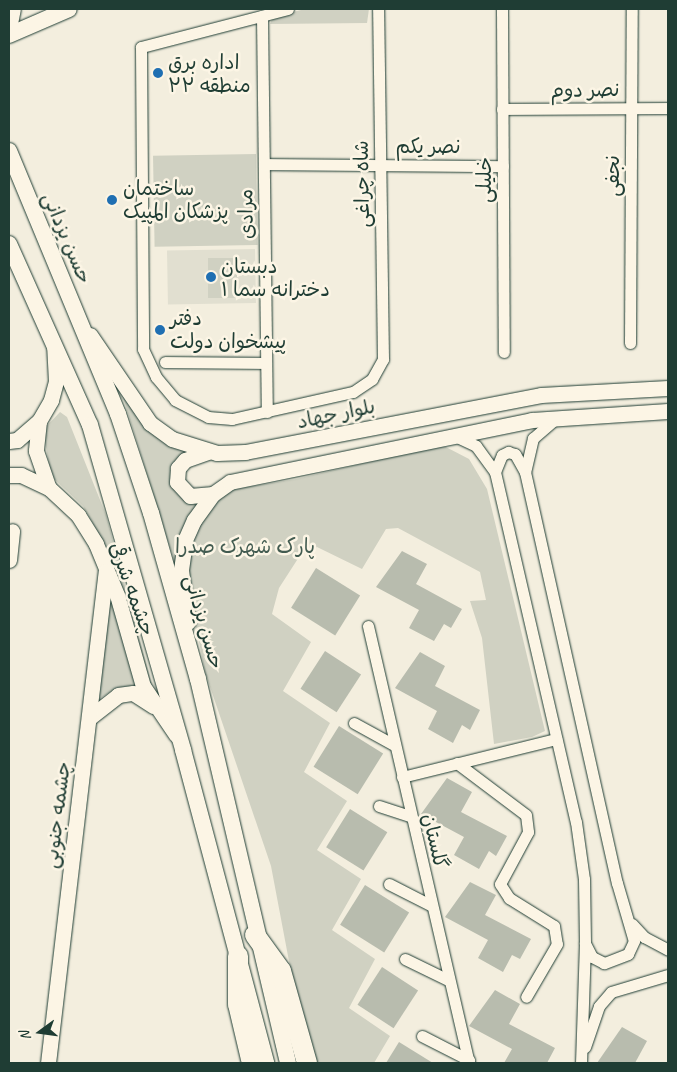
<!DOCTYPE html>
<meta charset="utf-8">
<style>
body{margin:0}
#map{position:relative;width:677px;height:1072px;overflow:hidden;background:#f3eede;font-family:Caveat,"Playpen Sans Arabic",sans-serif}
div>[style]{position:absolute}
.built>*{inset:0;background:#e1dfd0;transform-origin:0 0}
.green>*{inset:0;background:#d0d1c2;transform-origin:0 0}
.building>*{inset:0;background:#b8bcae;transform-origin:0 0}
.roads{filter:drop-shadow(0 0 1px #1f3d34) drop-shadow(0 0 1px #1f3d34)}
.minor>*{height:11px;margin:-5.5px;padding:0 5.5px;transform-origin:5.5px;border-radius:5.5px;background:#fcf5e5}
.tertiary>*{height:15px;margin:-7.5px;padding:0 7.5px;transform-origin:7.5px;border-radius:7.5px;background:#fcf5e5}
.secondary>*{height:16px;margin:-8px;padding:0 8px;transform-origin:8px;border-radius:8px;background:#fcf5e5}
.trunk>*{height:20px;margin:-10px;padding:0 10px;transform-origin:10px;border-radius:10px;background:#fcf5e5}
.dots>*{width:14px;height:14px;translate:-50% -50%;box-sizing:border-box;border:2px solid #fcf5e5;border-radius:50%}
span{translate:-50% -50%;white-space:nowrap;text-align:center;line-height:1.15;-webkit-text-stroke:5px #fcf5e5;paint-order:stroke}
.poi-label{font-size:20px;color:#1f3d34}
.left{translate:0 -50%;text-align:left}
.street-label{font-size:20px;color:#1f3d34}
.park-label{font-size:20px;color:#425b50}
.frame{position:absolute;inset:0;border:10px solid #1f3d34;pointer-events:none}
.north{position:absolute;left:15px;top:1007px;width:50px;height:50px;-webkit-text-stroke:4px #fcf5e5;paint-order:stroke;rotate:256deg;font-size:14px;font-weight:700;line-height:20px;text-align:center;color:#1f3d34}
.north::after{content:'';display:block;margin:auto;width:18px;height:22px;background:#1f3d34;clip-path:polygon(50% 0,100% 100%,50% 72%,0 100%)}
</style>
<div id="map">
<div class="built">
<i style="left:255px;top:249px;width:54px;height:88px;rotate:89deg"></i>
</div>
<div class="green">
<i style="clip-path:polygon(305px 9px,369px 9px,367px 23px,270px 24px,273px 17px)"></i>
<i style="left:256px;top:154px;width:91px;height:103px;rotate:89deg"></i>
<i style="left:208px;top:258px;width:30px;height:40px"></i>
<i style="clip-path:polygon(122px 394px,191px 452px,172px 472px,203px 501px,177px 570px)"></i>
<i style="clip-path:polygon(60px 412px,67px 417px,106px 515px,152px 685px,147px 685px,106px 547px,83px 506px,51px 476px,43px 430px)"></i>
<i style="clip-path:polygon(442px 445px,469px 459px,487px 489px,545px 731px,532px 737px,494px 744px,482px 638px,470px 601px,486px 600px,480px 572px,398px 528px,386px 529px,362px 569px,317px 547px,299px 557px,279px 588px,272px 614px,311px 642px,283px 691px,330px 723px,304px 772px,347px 801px,317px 850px,361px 879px,332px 930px,375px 959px,349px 1008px,390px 1036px,374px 1063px,313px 1063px,295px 993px,271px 866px,205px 672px,187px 581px,188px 550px,198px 525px,218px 499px,235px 489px,296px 479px)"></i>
<i style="clip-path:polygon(108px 584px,138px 689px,113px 690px,96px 701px)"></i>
</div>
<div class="building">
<i style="clip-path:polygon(402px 551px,427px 564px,416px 584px,462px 609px,451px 628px,444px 624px,434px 641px,409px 628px,419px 610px,376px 587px)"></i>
<i style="left:316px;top:568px;width:52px;height:47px;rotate:32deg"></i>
<i style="left:325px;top:651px;width:43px;height:45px;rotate:33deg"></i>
<i style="clip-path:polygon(420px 652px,445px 666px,435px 686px,480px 710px,470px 730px,462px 725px,453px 743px,428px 729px,437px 711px,395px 688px)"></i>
<i style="left:339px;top:726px;width:52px;height:48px;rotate:32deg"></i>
<i style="clip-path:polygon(447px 778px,472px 792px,461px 812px,507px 836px,496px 856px,489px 851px,479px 869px,454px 855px,464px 837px,421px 814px)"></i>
<i style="left:350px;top:809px;width:44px;height:45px;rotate:32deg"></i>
<i style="clip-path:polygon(470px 882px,496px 895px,485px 915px,531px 939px,520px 959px,512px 955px,503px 972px,478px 958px,488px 940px,445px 917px)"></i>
<i style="left:365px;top:885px;width:52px;height:47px;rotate:32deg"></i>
<i style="left:382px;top:967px;width:43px;height:45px;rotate:33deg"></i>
<i style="clip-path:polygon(495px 990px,520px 1004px,509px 1024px,555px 1048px,547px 1063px,504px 1063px,512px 1049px,469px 1026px)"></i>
<i style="clip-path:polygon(622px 1027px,647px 1041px,635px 1063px,597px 1063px)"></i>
<i style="clip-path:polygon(399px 1042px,433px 1063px,386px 1063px)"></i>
</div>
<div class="roads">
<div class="minor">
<i style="left:288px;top:9px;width:152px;rotate:165.5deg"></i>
<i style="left:141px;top:47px;width:302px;rotate:89.6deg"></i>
<i style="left:143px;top:349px;width:31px;rotate:65deg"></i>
<i style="left:156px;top:377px;width:30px;rotate:50deg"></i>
<i style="left:175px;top:400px;width:37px;rotate:27deg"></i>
<i style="left:208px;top:417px;width:24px;rotate:5deg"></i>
<i style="left:232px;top:419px;width:124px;rotate:-12.6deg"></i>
<i style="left:353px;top:392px;width:23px;rotate:-34deg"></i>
<i style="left:372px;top:379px;width:23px;rotate:-61deg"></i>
<i style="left:383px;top:359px;width:350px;rotate:-90.8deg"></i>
<i style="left:502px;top:9px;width:343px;rotate:89.7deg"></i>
<i style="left:262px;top:16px;width:396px;rotate:89.3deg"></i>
<i style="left:502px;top:109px;width:166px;rotate:-0.3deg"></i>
<i style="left:264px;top:164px;width:239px;rotate:0.5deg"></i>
<i style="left:630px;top:343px;width:334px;rotate:-89.7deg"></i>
<i style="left:165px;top:362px;width:101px;rotate:0.6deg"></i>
<i style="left:554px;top:420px;width:28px;rotate:139deg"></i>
<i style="left:533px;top:438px;width:35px;rotate:103deg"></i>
<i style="left:525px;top:472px;width:421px;rotate:77.4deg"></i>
<i style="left:617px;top:883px;width:60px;rotate:73.7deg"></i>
<i style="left:634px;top:941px;width:14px;rotate:115deg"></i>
<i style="left:628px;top:954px;width:26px;rotate:159deg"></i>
<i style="left:604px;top:963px;width:13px;rotate:-153deg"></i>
<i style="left:592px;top:957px;width:16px;rotate:-117deg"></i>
<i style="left:455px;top:436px;width:23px;rotate:25deg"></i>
<i style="left:476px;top:446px;width:32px;rotate:54deg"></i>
<i style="left:495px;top:472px;width:359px;rotate:77deg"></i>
<i style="left:576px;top:822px;width:58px;rotate:82deg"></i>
<i style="left:584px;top:879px;width:64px;rotate:89.1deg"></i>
<i style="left:585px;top:943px;width:120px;rotate:91.9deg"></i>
<i style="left:495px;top:472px;width:18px;rotate:-68deg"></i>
<i style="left:502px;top:455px;width:7px;rotate:-27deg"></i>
<i style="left:508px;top:452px;width:7px;rotate:16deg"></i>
<i style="left:515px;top:454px;width:21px;rotate:61deg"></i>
<i style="left:368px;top:626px;width:449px;rotate:77deg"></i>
<i style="left:354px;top:723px;width:46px;rotate:28.8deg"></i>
<i style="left:457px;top:763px;width:86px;rotate:37deg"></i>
<i style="left:526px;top:815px;width:17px;rotate:83deg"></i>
<i style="left:528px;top:832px;width:59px;rotate:118.3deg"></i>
<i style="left:500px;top:884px;width:17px;rotate:57deg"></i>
<i style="left:509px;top:898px;width:53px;rotate:31.9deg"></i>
<i style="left:554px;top:926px;width:18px;rotate:81deg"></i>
<i style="left:557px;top:944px;width:61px;rotate:120.3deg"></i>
<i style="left:402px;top:777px;width:159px;rotate:-13.9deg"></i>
<i style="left:379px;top:806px;width:33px;rotate:18deg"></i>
<i style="left:389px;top:884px;width:46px;rotate:27.1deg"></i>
<i style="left:632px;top:924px;width:18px;rotate:47deg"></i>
<i style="left:644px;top:937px;width:27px;rotate:28deg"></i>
<i style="left:405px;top:959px;width:48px;rotate:26deg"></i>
<i style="left:422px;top:1036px;width:53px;rotate:27.1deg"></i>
<i style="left:585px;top:1047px;width:43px;rotate:-71.1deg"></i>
<i style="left:599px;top:1006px;width:18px;rotate:-49deg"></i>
<i style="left:611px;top:992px;width:59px;rotate:-16.6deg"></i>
</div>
<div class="tertiary">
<i style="left:90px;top:335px;width:107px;rotate:55.7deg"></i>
<i style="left:150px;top:423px;width:27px;rotate:36deg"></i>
<i style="left:172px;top:439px;width:47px;rotate:17.3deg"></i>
<i style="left:217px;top:453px;width:28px;rotate:-2deg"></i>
<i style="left:245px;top:452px;width:301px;rotate:-10.9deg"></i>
<i style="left:541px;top:395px;width:127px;rotate:-3.2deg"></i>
<i style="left:39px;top:421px;width:30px;rotate:96deg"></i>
<i style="left:36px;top:451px;width:39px;rotate:71deg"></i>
<i style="left:9px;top:441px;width:8px;rotate:-7deg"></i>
<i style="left:17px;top:440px;width:29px;rotate:-41deg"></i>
<i style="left:39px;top:421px;width:24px;rotate:-60deg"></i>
<i style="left:51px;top:400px;width:20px;rotate:-75deg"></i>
<i style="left:56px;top:381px;width:35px;rotate:-93deg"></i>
<i style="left:208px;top:452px;width:24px;rotate:161deg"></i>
<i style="left:185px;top:460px;width:11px;rotate:131deg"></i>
<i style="left:178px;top:468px;width:14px;rotate:94deg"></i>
<i style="left:177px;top:482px;width:19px;rotate:47deg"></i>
<i style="left:190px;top:496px;width:23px;rotate:-5deg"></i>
<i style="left:9px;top:475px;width:12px"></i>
<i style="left:21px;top:475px;width:31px;rotate:25deg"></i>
<i style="left:49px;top:488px;width:40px;rotate:43deg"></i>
<i style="left:78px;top:515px;width:34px;rotate:58deg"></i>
<i style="left:96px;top:544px;width:55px;rotate:67.6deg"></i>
<i style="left:117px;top:595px;width:95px;rotate:74.1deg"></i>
<i style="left:143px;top:686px;width:59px;rotate:56deg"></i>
<i style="left:9px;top:560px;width:29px;rotate:-84deg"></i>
<i style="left:188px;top:622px;width:52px;rotate:-97.7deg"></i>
<i style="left:181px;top:570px;width:30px;rotate:-82deg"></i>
<i style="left:185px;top:540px;width:22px;rotate:-66deg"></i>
<i style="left:194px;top:520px;width:32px;rotate:-54deg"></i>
<i style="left:213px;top:494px;width:21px;rotate:-35deg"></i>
<i style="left:230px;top:482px;width:308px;rotate:-11.6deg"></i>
<i style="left:532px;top:420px;width:136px;rotate:-3.8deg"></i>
<i style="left:89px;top:718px;width:37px;rotate:-38deg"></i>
<i style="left:118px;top:695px;width:15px;rotate:-8deg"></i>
<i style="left:133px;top:693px;width:24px;rotate:33deg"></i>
<i style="left:48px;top:1063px;width:495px;rotate:-83.3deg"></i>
</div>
<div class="secondary">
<i style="left:9px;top:29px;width:20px;rotate:-79deg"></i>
<i style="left:9px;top:35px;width:65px;rotate:-23.4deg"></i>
<i style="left:9px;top:151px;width:285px;rotate:67.5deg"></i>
<i style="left:118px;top:414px;width:104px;rotate:71.6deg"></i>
<i style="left:151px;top:513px;width:173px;rotate:74.2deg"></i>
<i style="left:198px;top:679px;width:394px;rotate:76.8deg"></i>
<i style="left:9px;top:244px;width:198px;rotate:65.9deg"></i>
<i style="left:90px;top:425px;width:338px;rotate:74deg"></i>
<i style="left:183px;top:750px;width:324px;rotate:75.1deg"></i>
</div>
<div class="trunk">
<i style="left:255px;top:935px;width:44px;rotate:54.2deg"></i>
<i style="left:281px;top:971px;width:96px;rotate:74.2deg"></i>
<i style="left:238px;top:956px;width:48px;rotate:90deg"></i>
<i style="left:238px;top:1004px;width:61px;rotate:76.7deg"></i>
</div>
</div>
<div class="dots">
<i style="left:158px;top:73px;background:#1f6fb2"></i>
<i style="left:112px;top:200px;background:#1f6fb2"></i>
<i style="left:211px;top:277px;background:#1f6fb2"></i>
<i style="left:160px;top:330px;background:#1f6fb2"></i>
</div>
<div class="poi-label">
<span class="left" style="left:168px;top:74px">اداره برق<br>منطقه ۲۲</span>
<span class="left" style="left:123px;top:200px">ساختمان<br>پزشکان المپیک</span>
<span class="left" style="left:221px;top:278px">دبستان<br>دخترانه سما ۱</span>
<span class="left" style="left:170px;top:330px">دفتر<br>پیشخوان دولت</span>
</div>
<div class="street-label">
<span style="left:585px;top:90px;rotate:-1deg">نصر دوم</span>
<span style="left:428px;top:146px">نصر یکم</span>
<span style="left:612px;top:176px;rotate:-90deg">نجفی</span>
<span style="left:484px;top:180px;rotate:-90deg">خلیلی</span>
<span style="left:362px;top:184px;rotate:-91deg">شاه چراغی</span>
<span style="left:246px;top:214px;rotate:-91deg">مرادی</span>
<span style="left:67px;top:238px;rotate:67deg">حسن یزدانی</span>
<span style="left:336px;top:414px;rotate:-12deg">بلوار جهاد</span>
<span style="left:132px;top:589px;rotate:70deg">چشمه شرقی</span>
<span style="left:204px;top:622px;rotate:74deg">حسن یزدانی</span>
<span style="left:57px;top:815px;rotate:-83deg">چشمه جنوبی</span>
<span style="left:435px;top:841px;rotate:77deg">گلستان</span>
</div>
<div class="park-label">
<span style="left:245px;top:546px">پارک شهرک صدرا</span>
</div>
<div class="frame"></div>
<div class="north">N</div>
</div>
